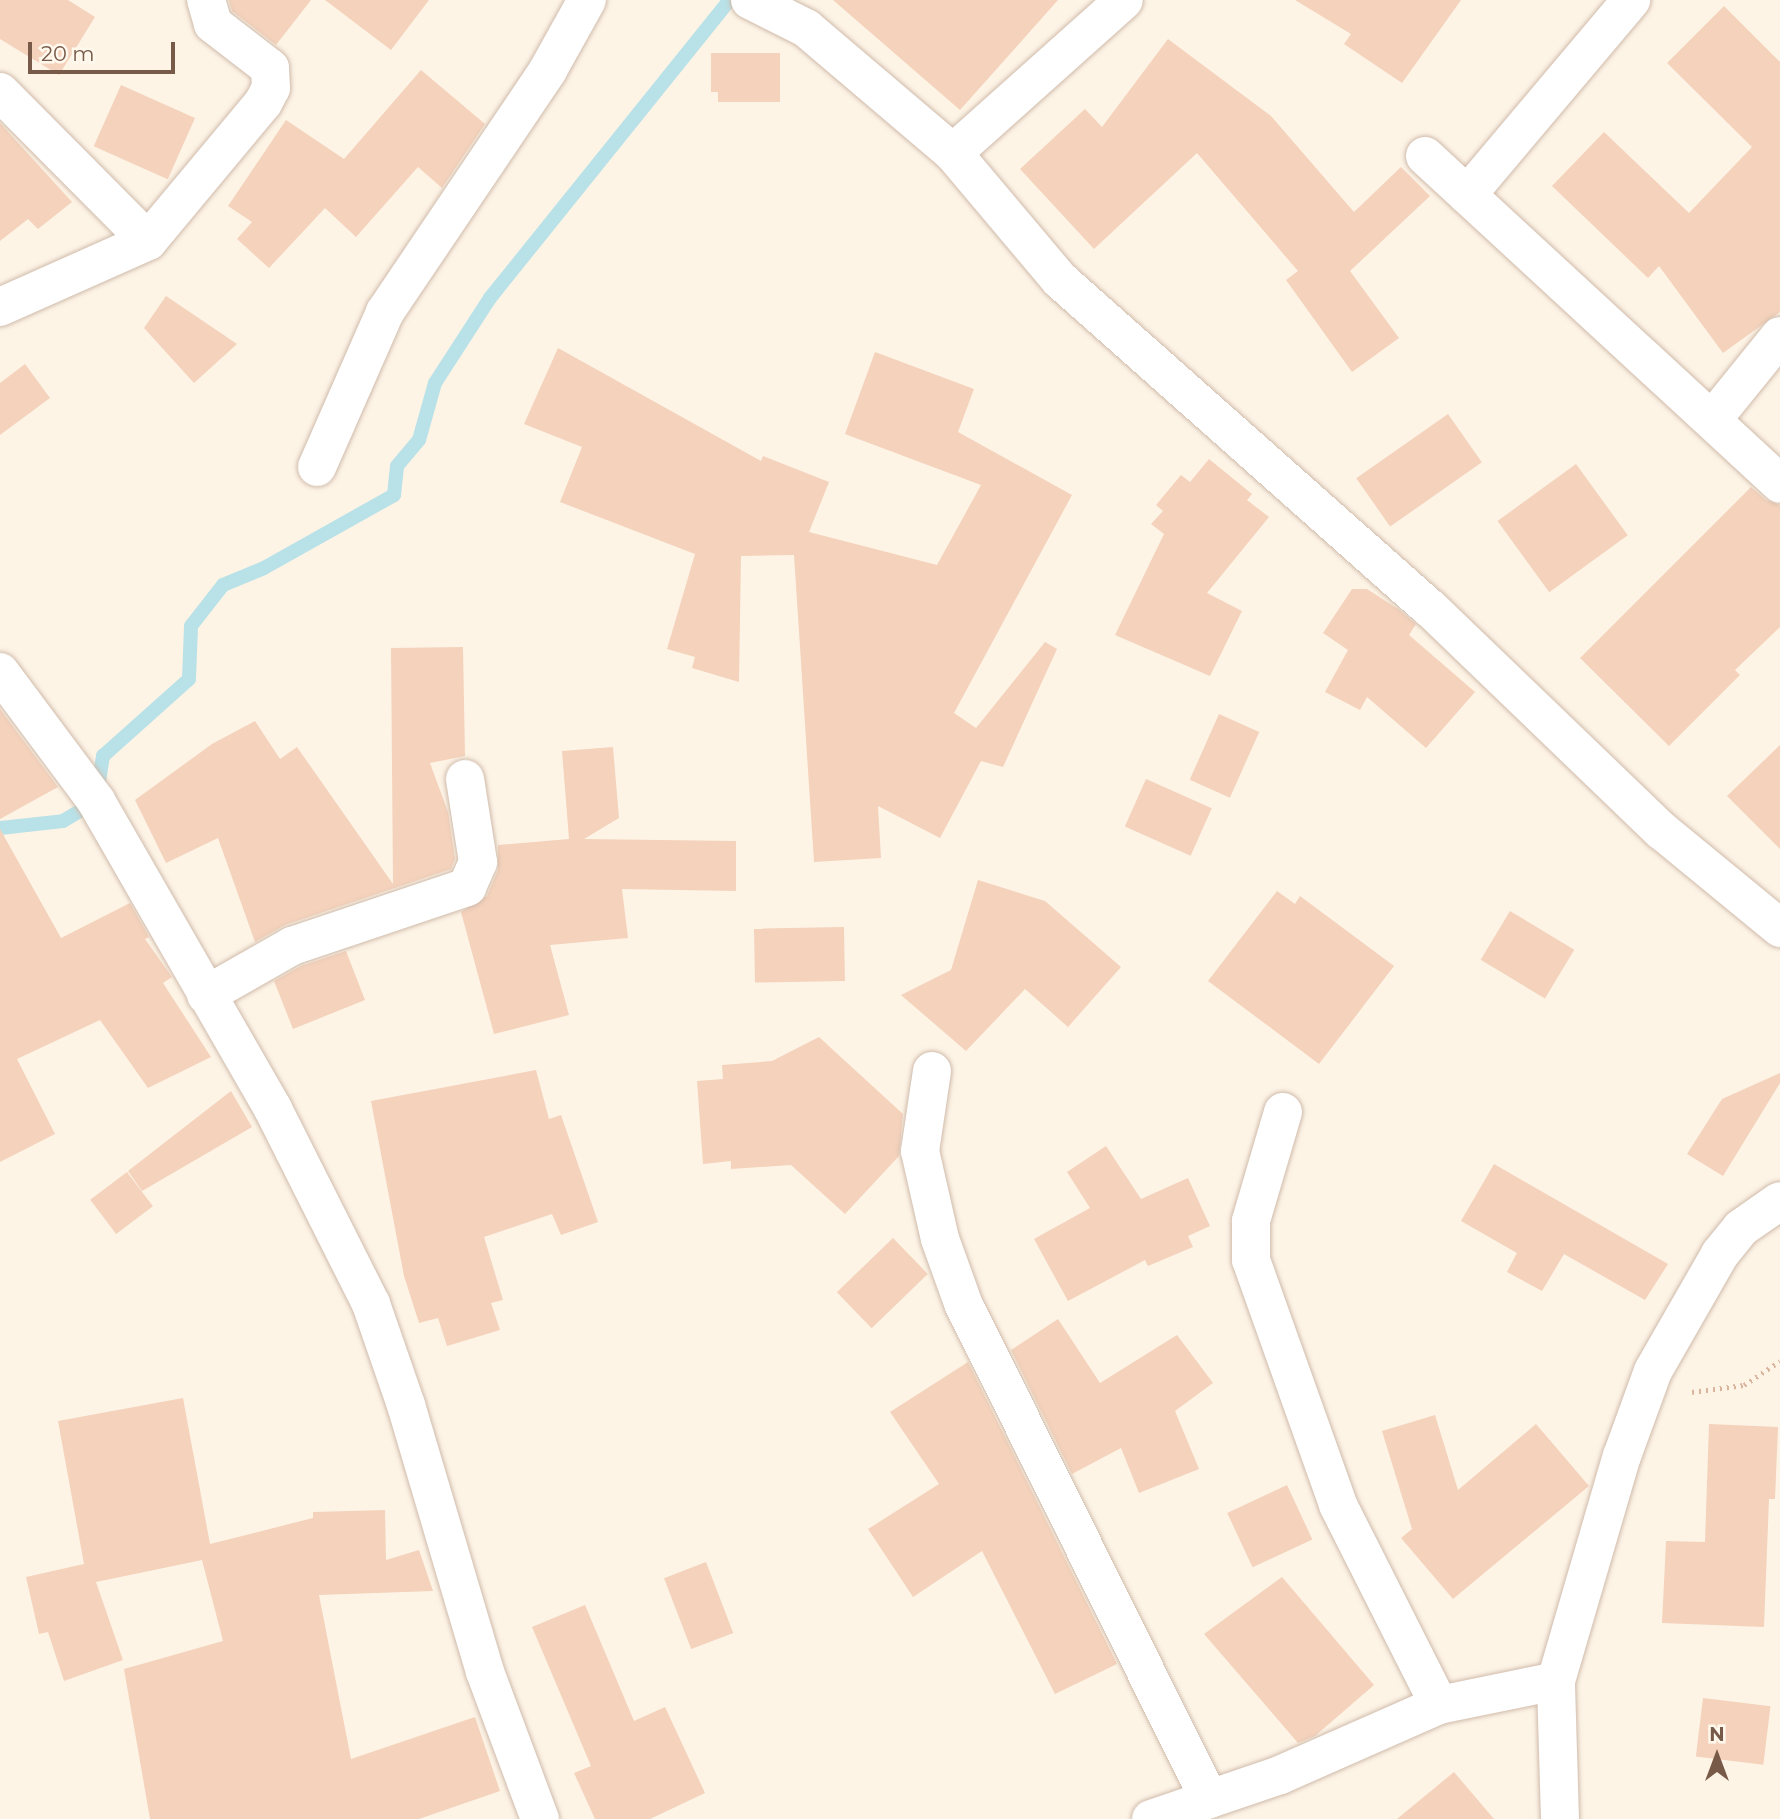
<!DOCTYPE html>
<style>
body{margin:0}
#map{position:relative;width:1780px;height:1819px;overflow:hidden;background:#fdf4e6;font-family:Montserrat,sans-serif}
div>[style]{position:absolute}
.stream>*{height:14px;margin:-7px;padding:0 7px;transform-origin:7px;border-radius:7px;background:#b9e1e8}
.building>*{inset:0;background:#f4d2bc;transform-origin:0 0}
.path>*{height:4.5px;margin-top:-2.25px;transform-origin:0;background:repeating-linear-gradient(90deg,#d9b59e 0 2px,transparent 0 7px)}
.roads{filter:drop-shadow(0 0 2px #d0bbab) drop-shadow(0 0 2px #d0bbab)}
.minor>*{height:38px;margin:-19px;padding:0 19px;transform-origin:19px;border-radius:19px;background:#fff}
span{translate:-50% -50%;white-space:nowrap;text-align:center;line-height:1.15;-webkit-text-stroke:5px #fff8ed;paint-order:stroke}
.north{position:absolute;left:1682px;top:1721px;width:70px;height:70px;-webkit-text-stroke:5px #fff8ed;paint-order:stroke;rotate:0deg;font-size:19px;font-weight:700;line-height:28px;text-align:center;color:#785a49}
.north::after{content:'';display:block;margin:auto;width:24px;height:32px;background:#785a49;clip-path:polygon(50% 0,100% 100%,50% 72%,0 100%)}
.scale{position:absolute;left:28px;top:42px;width:147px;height:32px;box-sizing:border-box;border:4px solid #785a49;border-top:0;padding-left:9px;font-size:21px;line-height:24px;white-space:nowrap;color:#785a49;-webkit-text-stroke:5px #fff8ed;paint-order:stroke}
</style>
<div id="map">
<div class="stream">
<i style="left:0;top:828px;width:63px;rotate:-6.3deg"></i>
<i style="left:63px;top:821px;width:39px;rotate:-31deg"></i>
<i style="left:96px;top:801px;width:46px;rotate:-81.2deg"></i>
<i style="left:103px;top:756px;width:115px;rotate:-41.8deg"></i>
<i style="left:189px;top:679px;width:53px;rotate:-87.8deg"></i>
<i style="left:191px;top:626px;width:52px;rotate:-52deg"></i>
<i style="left:223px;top:585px;width:44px;rotate:-22.5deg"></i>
<i style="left:264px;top:568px;width:149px;rotate:-29.3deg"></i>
<i style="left:394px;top:495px;width:29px;rotate:-84deg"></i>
<i style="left:397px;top:466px;width:34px;rotate:-50deg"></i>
<i style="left:419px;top:440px;width:59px;rotate:-74.3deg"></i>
<i style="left:435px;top:383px;width:101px;rotate:-57.1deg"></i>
<i style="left:490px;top:298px;width:383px;rotate:-51.2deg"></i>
</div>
<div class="building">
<i style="clip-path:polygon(0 0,68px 0,95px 17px,59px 75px,0 39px)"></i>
<i style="clip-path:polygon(229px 0,311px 0,276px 45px,232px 11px)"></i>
<i style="clip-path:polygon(325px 0,429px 0,391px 50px)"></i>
<i style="clip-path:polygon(833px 0,1058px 0,960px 110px)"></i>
<i style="clip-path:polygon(1295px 0,1461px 0,1402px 83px,1344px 44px,1351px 34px)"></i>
<i style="clip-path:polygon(1724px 6px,1780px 62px,1780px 312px,1723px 353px,1659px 266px,1648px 278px,1552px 186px,1604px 132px,1689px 213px,1752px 147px,1667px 63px)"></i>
<i style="clip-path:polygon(1168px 39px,1271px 116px,1354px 212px,1401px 167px,1430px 196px,1350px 271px,1399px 338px,1352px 372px,1286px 280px,1298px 271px,1197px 153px,1094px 249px,1020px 169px,1085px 109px,1102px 127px)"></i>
<i style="clip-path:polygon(711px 53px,780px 53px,780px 102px,718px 102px,718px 92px,711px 92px)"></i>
<i style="clip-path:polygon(421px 70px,485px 124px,442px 188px,418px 167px,356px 237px,325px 208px,269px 268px,237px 239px,252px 222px,228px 206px,286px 120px,344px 159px)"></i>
<i style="left:121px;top:85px;width:81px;height:67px;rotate:24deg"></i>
<i style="clip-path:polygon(0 123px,72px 202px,38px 229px,28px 219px,0 241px)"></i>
<i style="clip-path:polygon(166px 296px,237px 344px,194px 383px,144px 328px)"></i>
<i style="clip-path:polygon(558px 348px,761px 461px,763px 456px,829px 482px,809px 532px,937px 565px,981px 485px,845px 434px,875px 352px,974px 389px,958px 432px,1072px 495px,954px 713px,976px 728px,1045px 642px,1057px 649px,1003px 767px,981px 761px,940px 838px,878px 806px,881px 858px,814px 862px,794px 555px,741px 556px,739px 682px,692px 668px,695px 657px,667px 649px,695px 554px,560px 502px,582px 447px,524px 424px)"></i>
<i style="clip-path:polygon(25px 364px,50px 398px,0 435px,0 383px)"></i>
<i style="left:1448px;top:414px;width:59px;height:112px;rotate:55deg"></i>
<i style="clip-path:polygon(1209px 459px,1252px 494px,1247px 500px,1269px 517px,1207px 593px,1242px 611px,1210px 676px,1115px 635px,1164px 534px,1151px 524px,1163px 511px,1156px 505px,1181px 475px,1190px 482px)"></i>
<i style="left:1576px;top:464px;width:88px;height:97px;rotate:54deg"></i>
<i style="clip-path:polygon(1751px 487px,1766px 500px,1780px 505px,1780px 627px,1735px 670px,1740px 675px,1669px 746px,1580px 658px)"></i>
<i style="clip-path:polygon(1352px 589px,1367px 589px,1398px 609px,1416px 624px,1409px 635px,1475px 692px,1426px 748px,1367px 697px,1360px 710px,1325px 692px,1348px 650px,1323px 633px)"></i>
<i style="clip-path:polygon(463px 647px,465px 756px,430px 763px,448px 812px,455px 859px,451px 869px,285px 925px,255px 942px,218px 838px,166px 863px,135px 800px,212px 744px,255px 721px,280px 759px,297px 747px,393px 884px,391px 648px)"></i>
<i style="clip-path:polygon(0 709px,58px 787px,0 819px)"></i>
<i style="left:1219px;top:714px;width:44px;height:72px;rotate:24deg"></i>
<i style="clip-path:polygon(1780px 745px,1780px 849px,1727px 796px)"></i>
<i style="clip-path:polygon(613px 747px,619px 818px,584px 839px,736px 841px,736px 891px,622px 889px,628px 938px,550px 945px,569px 1015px,494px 1034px,461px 912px,487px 896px,498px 870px,498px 845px,569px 839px,562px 751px)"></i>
<i style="left:1146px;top:779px;width:72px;height:52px;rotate:24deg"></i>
<i style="clip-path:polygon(0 829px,61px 938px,130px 903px,149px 937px,145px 939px,172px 977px,163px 983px,211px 1057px,148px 1088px,100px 1020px,17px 1059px,55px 1134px,0 1162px)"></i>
<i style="clip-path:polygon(978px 880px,1045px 901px,1121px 967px,1068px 1027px,1025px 989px,966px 1051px,901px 995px,951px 970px)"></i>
<i style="clip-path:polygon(1277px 891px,1295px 904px,1300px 896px,1394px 966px,1319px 1064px,1208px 981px)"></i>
<i style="left:1510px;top:911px;width:75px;height:57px;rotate:31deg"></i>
<i style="left:844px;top:927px;width:54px;height:90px;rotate:89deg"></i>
<i style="clip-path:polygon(346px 951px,365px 1000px,293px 1029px,274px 981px,301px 966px)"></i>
<i style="clip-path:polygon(819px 1037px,903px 1114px,899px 1156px,845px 1214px,791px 1165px,731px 1169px,731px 1161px,703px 1164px,697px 1081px,723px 1079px,722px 1065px,772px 1061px)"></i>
<i style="clip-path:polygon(536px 1070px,549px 1119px,561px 1115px,598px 1222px,561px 1235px,552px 1214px,484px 1237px,503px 1300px,491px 1303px,500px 1330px,447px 1346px,438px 1318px,419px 1323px,404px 1276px,371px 1101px)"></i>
<i style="clip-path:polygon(1780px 1073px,1780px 1083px,1723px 1176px,1687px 1154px,1722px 1099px)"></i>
<i style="clip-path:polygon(231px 1091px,252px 1127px,142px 1191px,128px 1171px)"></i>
<i style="clip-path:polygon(1106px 1146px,1141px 1199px,1188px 1178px,1210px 1226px,1188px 1236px,1193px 1247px,1148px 1266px,1145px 1260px,1068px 1301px,1034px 1239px,1090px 1208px,1067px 1172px)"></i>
<i style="clip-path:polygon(1494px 1164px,1668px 1264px,1645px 1300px,1564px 1254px,1542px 1291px,1507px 1272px,1517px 1253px,1461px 1221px)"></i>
<i style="left:127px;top:1172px;width:43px;height:46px;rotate:53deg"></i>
<i style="left:893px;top:1238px;width:50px;height:78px;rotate:46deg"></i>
<i style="clip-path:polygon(1058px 1319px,1100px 1383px,1177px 1335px,1213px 1383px,1175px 1411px,1199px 1469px,1139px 1493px,1121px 1448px,1072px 1474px,1011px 1350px)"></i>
<i style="clip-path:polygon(968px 1362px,1117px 1664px,1055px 1694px,982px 1551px,913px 1597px,868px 1529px,939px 1484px,890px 1412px)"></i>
<i style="clip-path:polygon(183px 1398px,210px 1544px,313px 1518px,313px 1512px,385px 1510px,386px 1560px,419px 1550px,433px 1591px,319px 1595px,351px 1759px,475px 1717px,500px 1791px,419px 1819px,150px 1819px,124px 1669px,223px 1641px,202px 1560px,96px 1582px,123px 1660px,64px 1681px,48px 1632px,39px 1634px,26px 1577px,84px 1564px,58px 1421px)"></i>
<i style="clip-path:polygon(1435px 1415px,1458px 1490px,1536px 1424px,1589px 1486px,1453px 1599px,1401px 1538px,1412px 1529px,1382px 1431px)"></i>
<i style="clip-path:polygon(1709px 1424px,1778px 1427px,1775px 1499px,1769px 1499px,1764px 1627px,1662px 1623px,1666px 1541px,1705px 1542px)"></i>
<i style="left:1287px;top:1485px;width:60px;height:66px;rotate:65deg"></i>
<i style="left:706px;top:1562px;width:76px;height:45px;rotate:69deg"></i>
<i style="clip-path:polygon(1282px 1577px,1374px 1685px,1315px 1736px,1298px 1743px,1204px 1634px)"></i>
<i style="clip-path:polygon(585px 1605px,634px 1721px,665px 1707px,705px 1793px,650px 1819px,595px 1819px,574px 1773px,591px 1766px,532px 1627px)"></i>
<i style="left:1703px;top:1698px;width:68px;height:59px;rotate:7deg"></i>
<i style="clip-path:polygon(1454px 1772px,1494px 1819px,1397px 1819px)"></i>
</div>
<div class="path">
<i style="left:1692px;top:1392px;width:52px;rotate:-7.7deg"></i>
<i style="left:1744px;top:1385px;width:43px;rotate:-33.7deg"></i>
</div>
<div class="roads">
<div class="minor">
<i style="left:750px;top:0;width:63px;rotate:26.6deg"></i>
<i style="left:806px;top:28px;width:193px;rotate:40.4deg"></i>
<i style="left:953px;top:153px;width:166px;rotate:49.9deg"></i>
<i style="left:1060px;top:280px;width:494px;rotate:41.6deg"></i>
<i style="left:1430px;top:608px;width:322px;rotate:43.9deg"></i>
<i style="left:1662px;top:831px;width:153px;rotate:39.4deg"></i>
<i style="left:0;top:92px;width:210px;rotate:45.2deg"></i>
<i style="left:953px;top:153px;width:229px;rotate:-41.8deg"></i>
<i style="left:1425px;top:156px;width:483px;rotate:42.7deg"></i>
<i style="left:1467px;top:195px;width:255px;rotate:-49.9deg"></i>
<i style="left:0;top:307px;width:162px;rotate:-24deg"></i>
<i style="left:148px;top:241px;width:180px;rotate:-50.2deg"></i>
<i style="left:263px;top:103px;width:17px;rotate:-62deg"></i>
<i style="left:271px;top:88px;width:20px;rotate:-93deg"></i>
<i style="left:270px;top:68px;width:72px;rotate:-142.3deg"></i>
<i style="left:213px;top:24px;width:25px;rotate:-106deg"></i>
<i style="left:1712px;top:420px;width:108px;rotate:-51deg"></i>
<i style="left:317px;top:467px;width:169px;rotate:-66.3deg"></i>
<i style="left:385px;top:312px;width:292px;rotate:-56deg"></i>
<i style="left:548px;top:70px;width:80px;rotate:-60.9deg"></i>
<i style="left:0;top:672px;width:161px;rotate:53.3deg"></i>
<i style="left:96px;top:801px;width:355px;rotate:60.1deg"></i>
<i style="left:273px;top:1109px;width:218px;rotate:63.3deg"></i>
<i style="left:371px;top:1304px;width:107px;rotate:70.9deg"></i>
<i style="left:406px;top:1405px;width:278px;rotate:73.5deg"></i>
<i style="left:485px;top:1672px;width:157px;rotate:69.5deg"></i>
<i style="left:206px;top:995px;width:99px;rotate:-29.7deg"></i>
<i style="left:292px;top:946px;width:185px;rotate:-18.6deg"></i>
<i style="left:467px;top:887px;width:27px;rotate:-66deg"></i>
<i style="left:478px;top:862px;width:84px;rotate:-98.9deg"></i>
<i style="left:932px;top:1071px;width:81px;rotate:98.5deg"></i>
<i style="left:920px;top:1151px;width:90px;rotate:77.2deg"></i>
<i style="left:940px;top:1239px;width:68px;rotate:70.2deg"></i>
<i style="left:963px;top:1303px;width:554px;rotate:63.62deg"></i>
<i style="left:1283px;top:1112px;width:114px;rotate:106.4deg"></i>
<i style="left:1251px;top:1221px;width:39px;rotate:90deg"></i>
<i style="left:1251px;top:1260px;width:260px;rotate:70.4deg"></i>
<i style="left:1338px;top:1505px;width:224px;rotate:63.2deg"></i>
<i style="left:1151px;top:1819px;width:136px;rotate:-18.8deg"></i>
<i style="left:1280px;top:1775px;width:174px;rotate:-23.8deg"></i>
<i style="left:1439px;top:1705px;width:119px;rotate:-11.6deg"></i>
<i style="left:1560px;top:1819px;width:138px;rotate:-91.7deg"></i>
<i style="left:1556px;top:1681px;width:234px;rotate:-73.7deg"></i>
<i style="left:1622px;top:1456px;width:90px;rotate:-70deg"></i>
<i style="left:1653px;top:1371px;width:135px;rotate:-60.2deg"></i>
<i style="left:1720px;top:1254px;width:33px;rotate:-51deg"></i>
<i style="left:1741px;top:1228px;width:47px;rotate:-34.7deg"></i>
</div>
</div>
<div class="north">N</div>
<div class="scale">20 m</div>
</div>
